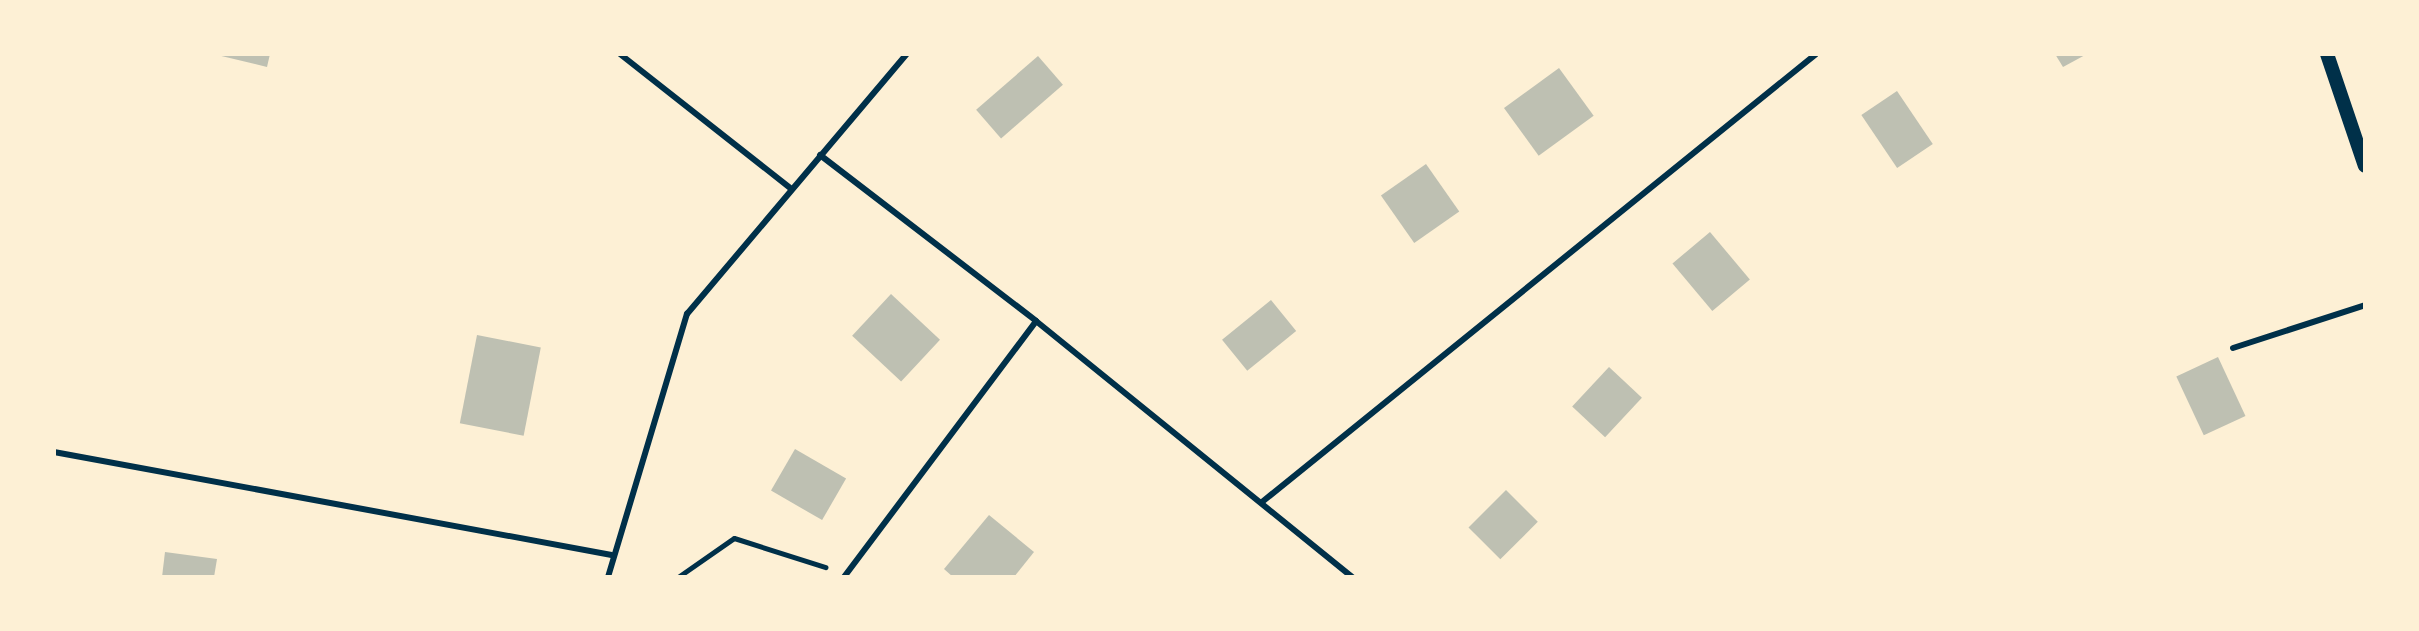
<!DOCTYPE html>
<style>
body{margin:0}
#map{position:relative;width:2419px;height:631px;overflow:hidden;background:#fdf0d5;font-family:Raleway,sans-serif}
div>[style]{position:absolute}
.building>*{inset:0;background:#bec0b2;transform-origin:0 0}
.path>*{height:5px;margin:-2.5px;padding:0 2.5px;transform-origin:2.5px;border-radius:2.5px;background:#003049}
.service>*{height:6px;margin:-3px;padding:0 3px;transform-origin:3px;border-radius:3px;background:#003049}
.tertiary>*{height:14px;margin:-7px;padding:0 7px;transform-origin:7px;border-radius:7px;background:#003049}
span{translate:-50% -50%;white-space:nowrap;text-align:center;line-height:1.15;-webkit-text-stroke:6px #fdf0d5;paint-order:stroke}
.frame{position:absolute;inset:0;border:56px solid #fdf0d5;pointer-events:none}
</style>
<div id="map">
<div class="building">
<i style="clip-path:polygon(213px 54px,270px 54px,267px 67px)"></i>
<i style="clip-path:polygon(2055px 54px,2087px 54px,2063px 67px)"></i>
<i style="left:1038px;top:56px;width:38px;height:82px;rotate:49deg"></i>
<i style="left:1559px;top:68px;width:59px;height:68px;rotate:54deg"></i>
<i style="left:1897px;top:91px;width:64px;height:43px;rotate:56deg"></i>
<i style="left:1426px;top:164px;width:58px;height:55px;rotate:55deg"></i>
<i style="left:1710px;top:232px;width:62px;height:49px;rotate:50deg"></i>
<i style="left:891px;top:294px;width:67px;height:57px;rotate:43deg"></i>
<i style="left:1271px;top:300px;width:40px;height:63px;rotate:51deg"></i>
<i style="left:477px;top:335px;width:65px;height:90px;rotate:11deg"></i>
<i style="left:2218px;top:357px;width:65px;height:46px;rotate:65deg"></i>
<i style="left:1609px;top:367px;width:45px;height:54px;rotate:43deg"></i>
<i style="left:795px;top:449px;width:59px;height:48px;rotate:30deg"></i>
<i style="left:1506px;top:490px;width:45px;height:53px;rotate:45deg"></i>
<i style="clip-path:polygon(989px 515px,1034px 552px,1014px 577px,953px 577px,944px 569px)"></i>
<i style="clip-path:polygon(165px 552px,217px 559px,214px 577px,162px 577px)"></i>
</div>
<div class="path">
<i style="left:678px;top:577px;width:68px;rotate:-34.9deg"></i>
<i style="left:734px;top:538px;width:96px;rotate:17.7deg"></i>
</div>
<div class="service">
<i style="left:620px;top:54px;width:216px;rotate:38.2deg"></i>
<i style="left:820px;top:155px;width:272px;rotate:37.5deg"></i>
<i style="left:1036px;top:321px;width:407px;rotate:39deg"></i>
<i style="left:2233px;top:348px;width:139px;rotate:-18deg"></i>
<i style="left:54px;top:452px;width:567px;rotate:10.46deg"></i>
<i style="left:1262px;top:502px;width:712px;rotate:-38.96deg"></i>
<i style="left:608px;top:577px;width:275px;rotate:-73.3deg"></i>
<i style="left:687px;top:314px;width:341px;rotate:-49.8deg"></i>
<i style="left:844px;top:577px;width:320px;rotate:-53.1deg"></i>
</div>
<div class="tertiary">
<i style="left:2327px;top:54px;width:118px;rotate:71.3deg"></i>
</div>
<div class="frame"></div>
</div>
